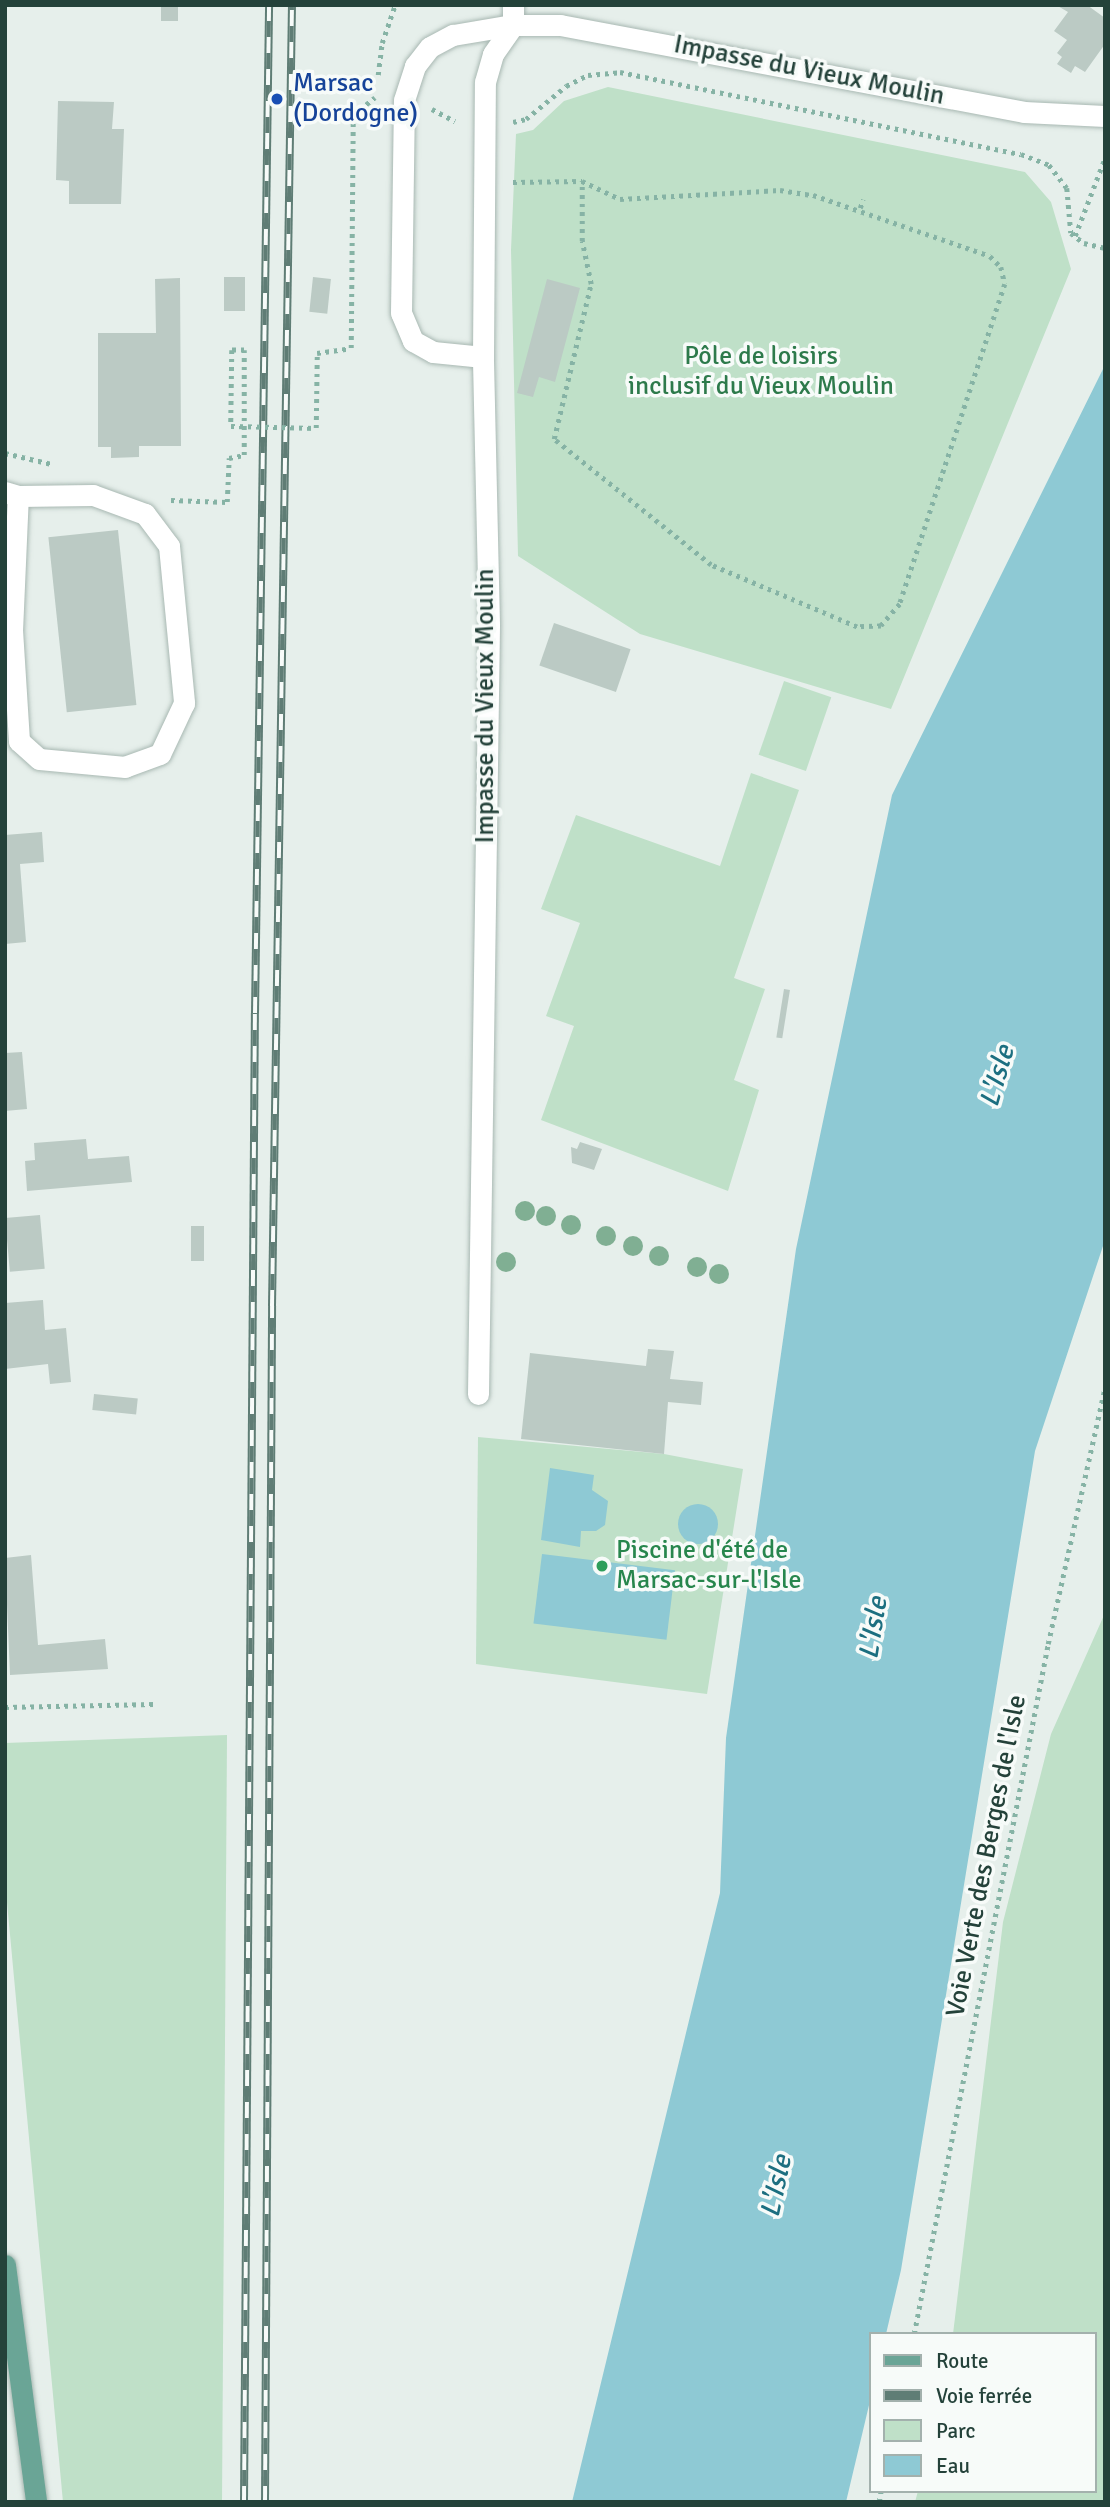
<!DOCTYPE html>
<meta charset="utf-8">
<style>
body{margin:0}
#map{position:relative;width:1110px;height:2507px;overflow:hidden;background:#e6efeb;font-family:Signika,sans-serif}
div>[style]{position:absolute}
.green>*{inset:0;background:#bfe0c8;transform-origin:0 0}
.water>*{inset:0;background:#8ec9d4;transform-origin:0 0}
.round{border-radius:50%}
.building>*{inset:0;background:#bbcac4;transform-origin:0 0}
.path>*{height:4.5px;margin-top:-2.25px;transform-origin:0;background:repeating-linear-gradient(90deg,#86b3a5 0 3.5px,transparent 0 8.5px)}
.roads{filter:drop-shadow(0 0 2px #a8b8b2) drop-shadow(0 0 2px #a8b8b2)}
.minor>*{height:21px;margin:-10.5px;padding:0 10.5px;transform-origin:10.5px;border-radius:10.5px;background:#fff}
.major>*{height:21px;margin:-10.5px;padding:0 10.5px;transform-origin:10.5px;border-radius:10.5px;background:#6aa596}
.rail>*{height:8px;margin-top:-4px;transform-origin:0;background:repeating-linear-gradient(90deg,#f7fbf9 0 16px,#5f7d75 0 32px);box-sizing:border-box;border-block:2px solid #5f7d75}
.path-bridge>*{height:4.5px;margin-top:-2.25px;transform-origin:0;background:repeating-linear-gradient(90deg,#86b3a5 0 3.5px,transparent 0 8.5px)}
.trees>*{width:20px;height:20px;margin:-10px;border-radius:50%;background:#80af93}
.dots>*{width:19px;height:19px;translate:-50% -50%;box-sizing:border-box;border:4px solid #f7fbf9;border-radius:50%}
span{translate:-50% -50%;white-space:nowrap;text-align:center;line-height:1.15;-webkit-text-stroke:7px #f7fbf9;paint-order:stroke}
.street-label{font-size:26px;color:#24423a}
.transit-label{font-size:26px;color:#164399}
.left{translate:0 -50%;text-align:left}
.park-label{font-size:26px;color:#2d7a4b}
.leisure-label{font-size:26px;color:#27864d}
.water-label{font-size:28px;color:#1c6f80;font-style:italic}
.frame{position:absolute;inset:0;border:7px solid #24423a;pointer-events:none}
.legend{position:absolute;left:869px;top:2332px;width:228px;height:161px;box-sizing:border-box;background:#f7fbf9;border:2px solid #a3b1ad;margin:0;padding:9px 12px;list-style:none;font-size:21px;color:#24423a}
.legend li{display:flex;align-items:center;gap:14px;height:35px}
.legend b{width:35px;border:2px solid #a3b1ad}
</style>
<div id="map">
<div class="green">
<i style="clip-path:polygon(608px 87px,1025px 172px,1051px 202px,1071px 269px,891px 709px,640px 634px,518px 556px,511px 250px,516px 134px,533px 130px,564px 101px)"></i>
<i style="left:784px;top:681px;width:50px;height:78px;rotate:19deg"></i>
<i style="clip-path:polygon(751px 773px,799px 790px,734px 978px,765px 989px,734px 1080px,759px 1090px,728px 1191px,541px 1120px,574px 1026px,546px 1016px,580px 923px,541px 909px,576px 815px,720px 866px)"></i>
<i style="clip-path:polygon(478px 1437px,664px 1454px,743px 1469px,707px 1694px,476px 1664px)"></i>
<i style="clip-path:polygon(1105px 1613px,1105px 2502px,915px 2502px,918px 2491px,1094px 2491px,1094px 2334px,953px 2334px,1003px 1922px,1051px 1734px)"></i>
<i style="clip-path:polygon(227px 1735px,222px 2502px,63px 2502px,5px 1881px,5px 1743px)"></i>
</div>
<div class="water">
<i style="clip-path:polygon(1105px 365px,1105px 1240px,1035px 1451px,901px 2270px,886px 2334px,870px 2334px,870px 2401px,846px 2502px,572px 2502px,720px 1893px,726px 1738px,796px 1249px,892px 795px)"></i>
<i style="clip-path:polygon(550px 1468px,594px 1475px,592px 1490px,608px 1501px,605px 1525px,596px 1531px,581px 1531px,580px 1547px,541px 1540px)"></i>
<i class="round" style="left:678px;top:1504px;width:40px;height:40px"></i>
<i style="left:542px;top:1554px;width:134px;height:70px;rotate:7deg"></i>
</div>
<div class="building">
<i style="left:161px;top:5px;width:17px;height:16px"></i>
<i style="clip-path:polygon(1056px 5px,1087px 5px,1105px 18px,1105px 44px,1085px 72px,1075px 66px,1071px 73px,1057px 64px,1062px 57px,1057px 53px,1067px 40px,1054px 31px,1068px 12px)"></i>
<i style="clip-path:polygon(58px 101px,114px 102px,112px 129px,124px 129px,121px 204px,69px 204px,69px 181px,56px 180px)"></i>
<i style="left:224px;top:277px;width:21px;height:34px"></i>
<i style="left:313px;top:277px;width:18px;height:35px;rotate:6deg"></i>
<i style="clip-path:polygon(180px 278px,181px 446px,139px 446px,139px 457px,111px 458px,111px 447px,98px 447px,98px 333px,156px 333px,155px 279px)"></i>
<i style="clip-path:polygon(547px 279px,580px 288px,555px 382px,539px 377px,533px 397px,517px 393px)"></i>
<i style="left:118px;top:530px;width:176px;height:70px;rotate:84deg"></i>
<i style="left:554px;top:623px;width:81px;height:45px;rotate:19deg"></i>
<i style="clip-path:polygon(42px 832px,44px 862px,20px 864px,26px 942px,5px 944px,5px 835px)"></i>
<i style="left:784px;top:989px;width:6px;height:49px;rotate:9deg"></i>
<i style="clip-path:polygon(22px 1052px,27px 1109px,5px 1111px,5px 1053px)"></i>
<i style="clip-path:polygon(86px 1139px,88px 1159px,129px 1156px,132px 1182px,27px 1191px,25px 1161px,35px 1160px,34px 1143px)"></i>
<i style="clip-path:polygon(580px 1142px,602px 1149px,594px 1170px,572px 1163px,571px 1147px,577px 1149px)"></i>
<i style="left:40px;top:1215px;width:54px;height:35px;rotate:85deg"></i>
<i style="left:191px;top:1226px;width:13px;height:35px"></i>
<i style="clip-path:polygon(43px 1300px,45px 1330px,66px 1328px,71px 1382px,50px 1384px,48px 1364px,5px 1369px,5px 1303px)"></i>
<i style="clip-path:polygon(648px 1349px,674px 1351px,670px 1379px,703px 1382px,701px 1405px,668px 1402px,664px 1454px,521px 1439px,530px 1353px,646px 1366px)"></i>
<i style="left:94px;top:1394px;width:44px;height:16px;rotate:6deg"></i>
<i style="clip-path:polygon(31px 1555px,38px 1645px,105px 1639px,108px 1669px,10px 1675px,5px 1558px)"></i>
</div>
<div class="path">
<i style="left:378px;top:75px;width:32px;rotate:-83deg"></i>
<i style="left:382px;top:43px;width:40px;rotate:-71.1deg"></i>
<i style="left:432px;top:109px;width:26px;rotate:28deg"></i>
<i style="left:513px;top:122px;width:13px;rotate:-13deg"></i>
<i style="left:526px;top:119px;width:52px;rotate:-39.5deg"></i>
<i style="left:566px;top:86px;width:25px;rotate:-27deg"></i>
<i style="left:588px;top:75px;width:32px;rotate:-5deg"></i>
<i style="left:620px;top:72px;width:409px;rotate:11.6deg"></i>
<i style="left:1021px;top:154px;width:30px;rotate:21deg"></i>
<i style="left:1049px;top:165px;width:29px;rotate:52deg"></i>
<i style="left:1067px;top:188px;width:45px;rotate:84.9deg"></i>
<i style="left:1071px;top:233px;width:16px;rotate:38deg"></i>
<i style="left:1084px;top:243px;width:22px;rotate:13deg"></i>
<i style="left:513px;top:182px;width:69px;rotate:-0.8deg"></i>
<i style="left:582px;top:181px;width:42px;rotate:25.3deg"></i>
<i style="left:620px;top:199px;width:160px;rotate:-3.2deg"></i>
<i style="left:780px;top:190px;width:33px;rotate:9deg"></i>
<i style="left:813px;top:195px;width:187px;rotate:19deg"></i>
<i style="left:990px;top:256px;width:16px;rotate:45deg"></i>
<i style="left:1001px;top:267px;width:17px;rotate:77deg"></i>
<i style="left:1005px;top:284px;width:337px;rotate:108.2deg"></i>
<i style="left:900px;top:604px;width:29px;rotate:131deg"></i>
<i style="left:881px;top:626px;width:24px;rotate:178deg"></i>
<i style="left:857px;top:627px;width:159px;rotate:-157deg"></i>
<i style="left:711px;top:565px;width:201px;rotate:-141.3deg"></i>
<i style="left:554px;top:439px;width:159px;rotate:-76.6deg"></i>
<i style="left:591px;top:284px;width:44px;rotate:-101.8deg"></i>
<i style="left:582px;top:241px;width:60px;rotate:-90deg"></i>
<i style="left:860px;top:208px;width:9px;rotate:-69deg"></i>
<i style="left:1075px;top:236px;width:84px;rotate:-69deg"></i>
<i style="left:316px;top:428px;width:75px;rotate:-89.2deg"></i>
<i style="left:317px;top:353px;width:34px;rotate:-8deg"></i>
<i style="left:351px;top:348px;width:233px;rotate:-89.5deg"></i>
<i style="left:353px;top:115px;width:28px;rotate:-39deg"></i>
<i style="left:5px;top:453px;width:48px;rotate:13.2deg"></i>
<i style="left:171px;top:500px;width:56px;rotate:2deg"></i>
<i style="left:227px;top:502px;width:44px;rotate:-87.4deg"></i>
<i style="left:229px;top:458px;width:15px;rotate:-11deg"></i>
<i style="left:244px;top:455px;width:105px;rotate:-90deg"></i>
<i style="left:244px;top:350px;width:12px;rotate:180deg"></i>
<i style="left:232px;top:350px;width:76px;rotate:90.8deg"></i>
<i style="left:5px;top:1707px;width:149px;rotate:-1.2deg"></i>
<i style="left:914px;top:2334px;width:703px;rotate:-79.01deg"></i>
<i style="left:1048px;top:1644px;width:263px;rotate:-77.5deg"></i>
<i style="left:879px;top:2502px;width:11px;rotate:-80deg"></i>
</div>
<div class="roads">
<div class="minor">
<i style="left:483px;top:357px;width:50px;rotate:-174.3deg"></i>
<i style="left:433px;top:352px;width:23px;rotate:-151deg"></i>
<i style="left:413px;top:341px;width:30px;rotate:-113deg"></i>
<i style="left:401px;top:313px;width:213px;rotate:-89.2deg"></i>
<i style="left:404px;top:100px;width:36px;rotate:-72deg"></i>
<i style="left:415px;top:66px;width:24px;rotate:-52deg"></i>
<i style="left:430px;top:47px;width:26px;rotate:-28deg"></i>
<i style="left:453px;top:35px;width:61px;rotate:-9.5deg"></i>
<i style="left:513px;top:25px;width:47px"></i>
<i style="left:560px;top:25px;width:472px;rotate:10.6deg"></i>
<i style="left:1024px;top:112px;width:81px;rotate:2.8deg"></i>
<i style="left:5px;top:492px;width:14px;rotate:17deg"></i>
<i style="left:18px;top:496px;width:75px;rotate:-0.8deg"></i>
<i style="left:93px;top:495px;width:55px;rotate:20.1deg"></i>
<i style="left:145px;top:514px;width:40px;rotate:53deg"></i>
<i style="left:169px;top:546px;width:158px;rotate:84.5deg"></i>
<i style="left:184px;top:703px;width:56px;rotate:115.2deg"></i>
<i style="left:160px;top:754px;width:37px;rotate:160deg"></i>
<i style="left:125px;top:767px;width:86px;rotate:-174.7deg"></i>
<i style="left:39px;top:759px;width:27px;rotate:-138deg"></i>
<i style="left:19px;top:741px;width:110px;rotate:-93.6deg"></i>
<i style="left:12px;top:631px;width:135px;rotate:-87.5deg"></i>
<i style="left:478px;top:1394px;width:769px;rotate:-89.18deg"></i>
<i style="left:489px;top:625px;width:268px;rotate:-91.3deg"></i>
<i style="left:483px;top:357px;width:275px;rotate:-89.6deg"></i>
<i style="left:485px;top:82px;width:29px;rotate:-74deg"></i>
<i style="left:493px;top:54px;width:35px;rotate:-55deg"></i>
<i style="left:513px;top:25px;width:20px;rotate:-90deg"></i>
</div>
<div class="major">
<i style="left:5px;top:2265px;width:239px;rotate:82.5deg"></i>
</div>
</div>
<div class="rail">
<i style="left:244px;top:2502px;width:1489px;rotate:-89.58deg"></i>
<i style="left:255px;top:1013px;width:1008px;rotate:-89.2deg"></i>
<i style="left:265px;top:2502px;width:1196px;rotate:-89.66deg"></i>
<i style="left:272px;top:1306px;width:1301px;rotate:-89.12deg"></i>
</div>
<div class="path-bridge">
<i style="left:231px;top:426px;width:85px;rotate:1.3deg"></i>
</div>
<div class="trees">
<i style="left:525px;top:1211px"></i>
<i style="left:546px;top:1216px"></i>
<i style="left:571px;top:1225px"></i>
<i style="left:606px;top:1236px"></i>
<i style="left:633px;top:1246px"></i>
<i style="left:659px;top:1256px"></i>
<i style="left:506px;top:1262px"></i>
<i style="left:697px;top:1267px"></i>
<i style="left:719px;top:1274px"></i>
</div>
<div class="dots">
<i style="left:277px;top:99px;background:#1a4fb4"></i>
<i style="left:602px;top:1566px;background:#2e9e5b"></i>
</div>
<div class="street-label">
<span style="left:809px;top:71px;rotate:11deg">Impasse du Vieux Moulin</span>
<span style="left:486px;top:706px;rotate:-90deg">Impasse du Vieux Moulin</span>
<span style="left:987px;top:1856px;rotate:-79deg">Voie Verte des Berges de l'Isle</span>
</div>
<div class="transit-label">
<span class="left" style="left:293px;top:99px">Marsac<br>(Dordogne)</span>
</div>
<div class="park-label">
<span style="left:761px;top:372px">Pôle de loisirs<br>inclusif du Vieux Moulin</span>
</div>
<div class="leisure-label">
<span class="left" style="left:616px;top:1566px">Piscine d'été de<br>Marsac-sur-l'Isle</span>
</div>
<div class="water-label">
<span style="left:997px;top:1076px;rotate:-74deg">L'Isle</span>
<span style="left:873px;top:1628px;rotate:-81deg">L'Isle</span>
<span style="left:776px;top:2186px;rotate:-78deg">L'Isle</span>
</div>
<div class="frame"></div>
<ul class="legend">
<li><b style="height:9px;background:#6aa596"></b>Route</li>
<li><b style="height:9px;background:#5f7d75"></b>Voie ferrée</li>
<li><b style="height:19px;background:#bfe0c8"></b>Parc</li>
<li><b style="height:19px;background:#8ec9d4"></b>Eau</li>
</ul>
</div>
